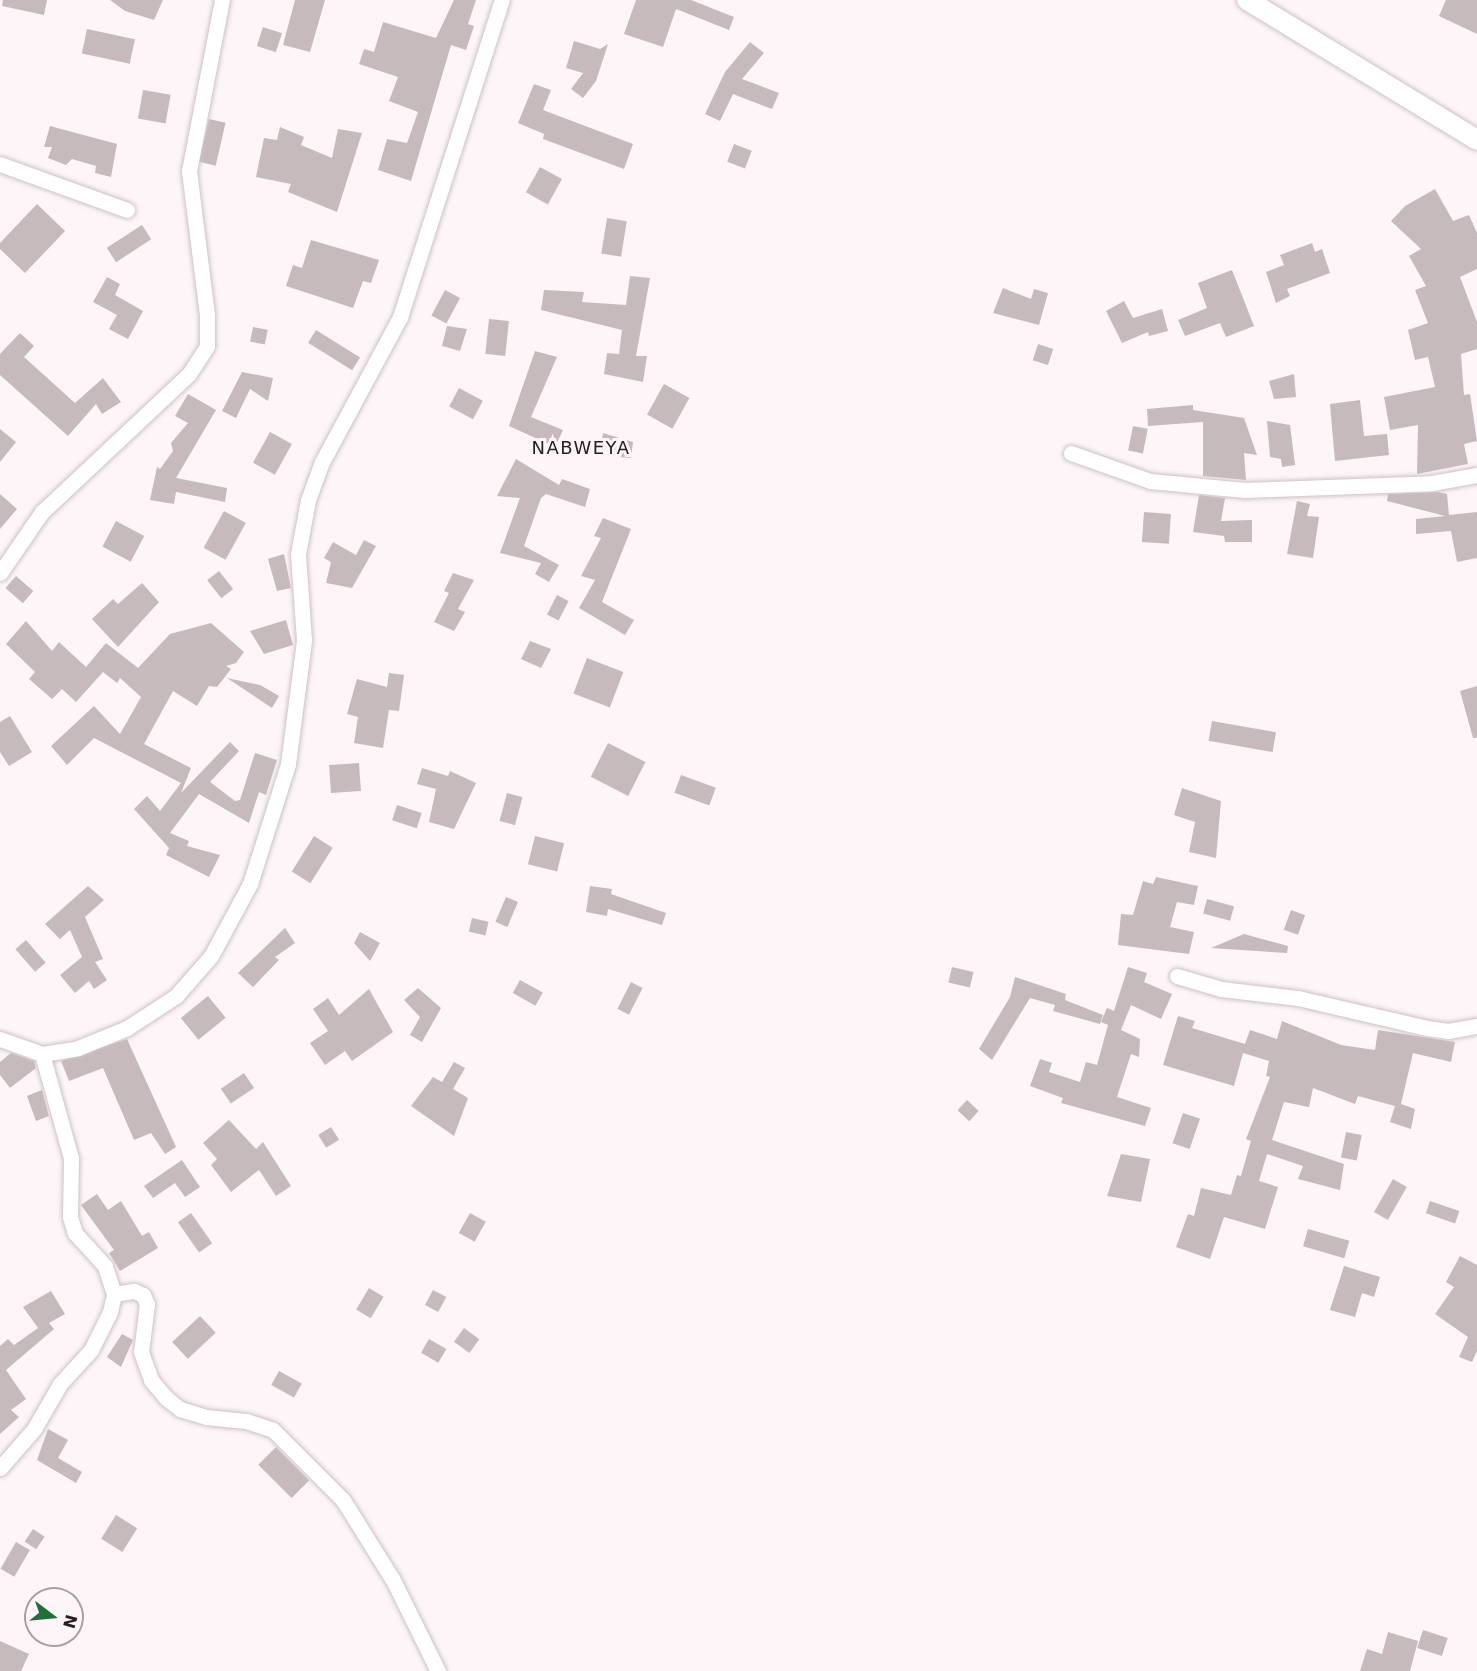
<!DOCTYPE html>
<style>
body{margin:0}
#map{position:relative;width:1477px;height:1671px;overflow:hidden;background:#fdf5f7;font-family:"DejaVu Sans",sans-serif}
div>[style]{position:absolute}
.building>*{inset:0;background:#c7babd;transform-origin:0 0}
.roads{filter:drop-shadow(0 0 2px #cec1c4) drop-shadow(0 0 2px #cec1c4)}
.minor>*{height:15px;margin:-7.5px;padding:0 7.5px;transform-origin:7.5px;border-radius:7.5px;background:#fff}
.tertiary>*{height:20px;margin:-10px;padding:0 10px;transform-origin:10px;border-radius:10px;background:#fff}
span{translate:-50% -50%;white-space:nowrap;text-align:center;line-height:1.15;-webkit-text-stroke:6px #fdf5f7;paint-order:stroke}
.quarter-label{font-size:18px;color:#252021;letter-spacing:1.5px}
.north{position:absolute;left:24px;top:1587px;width:60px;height:60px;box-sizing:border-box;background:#fdf5f7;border:2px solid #a7a0a1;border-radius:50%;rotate:106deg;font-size:16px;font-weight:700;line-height:24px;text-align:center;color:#252021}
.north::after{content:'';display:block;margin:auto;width:21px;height:27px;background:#236d3a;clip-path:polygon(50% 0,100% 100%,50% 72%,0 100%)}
</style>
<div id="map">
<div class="building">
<i style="clip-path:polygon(3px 0,47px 0,44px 15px,2px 6px)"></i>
<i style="clip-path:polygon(110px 0,163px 0,154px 20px,125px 11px)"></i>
<i style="clip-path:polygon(295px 0,325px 0,310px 52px,283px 45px)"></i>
<i style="clip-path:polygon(454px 0,476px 0,468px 24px,474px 26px,466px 50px,451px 45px,411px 181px,378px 170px,387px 139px,407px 143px,418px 112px,389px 101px,398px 77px,359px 64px,364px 49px,374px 52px,383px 22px,436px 38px)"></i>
<i style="clip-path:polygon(636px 0,691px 0,734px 17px,729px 30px,676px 9px,663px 47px,624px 34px)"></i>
<i style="clip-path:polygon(1446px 0,1477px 0,1477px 34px,1439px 16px)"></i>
<i style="left:263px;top:27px;width:20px;height:20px;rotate:18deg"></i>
<i style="left:87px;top:29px;width:49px;height:25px;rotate:12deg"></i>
<i style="clip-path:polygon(574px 41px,600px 49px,608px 44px,596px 81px,583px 98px,571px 89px,583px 73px,566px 68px)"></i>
<i style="clip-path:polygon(750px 42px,764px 53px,742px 79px,779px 93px,772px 109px,733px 94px,720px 121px,705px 114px,725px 72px)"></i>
<i style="clip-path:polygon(534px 84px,551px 90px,543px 110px,633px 144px,624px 169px,543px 139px,544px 134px,518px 123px)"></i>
<i style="left:143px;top:90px;width:28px;height:29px;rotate:10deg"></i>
<i style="left:209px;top:119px;width:17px;height:44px;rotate:13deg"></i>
<i style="clip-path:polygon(50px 126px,117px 144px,111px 177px,95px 173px,96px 166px,72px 159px,66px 165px,48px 158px,52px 147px,44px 147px)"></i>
<i style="clip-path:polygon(280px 127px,304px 137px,301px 145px,332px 158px,338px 129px,362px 133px,337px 212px,288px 192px,291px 184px,256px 177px,264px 138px,277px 140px)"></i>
<i style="left:734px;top:144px;width:19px;height:19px;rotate:21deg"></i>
<i style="left:540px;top:167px;width:25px;height:29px;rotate:29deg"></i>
<i style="clip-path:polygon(1435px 189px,1453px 221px,1469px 215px,1477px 233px,1477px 269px,1460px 277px,1477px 322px,1477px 349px,1461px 354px,1464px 395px,1470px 394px,1477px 441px,1464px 444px,1468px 464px,1417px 474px,1418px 425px,1390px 430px,1384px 397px,1435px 387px,1428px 357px,1415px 360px,1408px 330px,1428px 323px,1415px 290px,1426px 286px,1409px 256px,1421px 249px,1391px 221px,1405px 206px)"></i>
<i style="clip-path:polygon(37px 204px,65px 231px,25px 273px,0 249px,0 243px)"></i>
<i style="left:607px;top:218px;width:20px;height:36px;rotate:9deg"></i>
<i style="left:142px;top:225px;width:17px;height:42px;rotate:57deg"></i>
<i style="clip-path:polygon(311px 240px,379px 260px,371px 283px,363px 281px,353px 308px,286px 286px,293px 265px,302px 268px)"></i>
<i style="clip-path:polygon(1312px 243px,1315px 252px,1322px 249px,1330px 273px,1287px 289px,1290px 296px,1276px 303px,1266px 272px,1284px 265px,1280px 255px)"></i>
<i style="clip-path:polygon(1232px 270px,1254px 326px,1226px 337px,1220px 323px,1185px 336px,1178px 320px,1207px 308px,1198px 283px)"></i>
<i style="clip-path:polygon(630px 276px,650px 278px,636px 356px,647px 356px,643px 382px,604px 374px,607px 353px,619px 354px,622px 330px,541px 310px,544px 290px,584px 292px,582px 302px,626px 305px)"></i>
<i style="clip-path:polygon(107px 277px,120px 284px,115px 295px,143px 311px,128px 339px,109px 329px,117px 315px,93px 302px)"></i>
<i style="clip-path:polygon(1003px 288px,1031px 299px,1034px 289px,1048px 293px,1039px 325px,993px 313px)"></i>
<i style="left:445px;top:290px;width:17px;height:29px;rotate:28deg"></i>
<i style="clip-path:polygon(1124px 301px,1133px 318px,1162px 309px,1168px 331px,1149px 336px,1148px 332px,1122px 343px,1106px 311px)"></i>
<i style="left:489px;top:319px;width:20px;height:35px;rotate:6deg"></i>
<i style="clip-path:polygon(447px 326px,467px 329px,460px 351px,442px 346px)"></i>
<i style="left:253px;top:327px;width:15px;height:15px;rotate:11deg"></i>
<i style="left:316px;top:330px;width:52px;height:15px;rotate:32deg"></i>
<i style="clip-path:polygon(20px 333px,34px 346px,24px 357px,75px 403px,103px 378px,121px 402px,102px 414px,96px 404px,68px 436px,0 375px,0 354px)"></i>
<i style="left:1038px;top:344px;width:16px;height:17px;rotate:18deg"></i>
<i style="clip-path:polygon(535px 351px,557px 357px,531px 417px,563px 430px,555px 447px,509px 426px)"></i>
<i style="clip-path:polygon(242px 372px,273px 378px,268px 401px,250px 389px,236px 418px,222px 411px)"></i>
<i style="clip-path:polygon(1294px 374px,1296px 397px,1274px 399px,1269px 381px)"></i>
<i style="left:664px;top:384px;width:29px;height:35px;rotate:29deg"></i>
<i style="left:459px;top:388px;width:27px;height:21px;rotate:28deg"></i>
<i style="clip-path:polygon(188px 394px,216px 410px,176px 478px,227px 488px,225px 502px,176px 492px,174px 504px,150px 500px,157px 467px,160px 469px,173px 451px,171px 443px,188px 423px,175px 416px)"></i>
<i style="clip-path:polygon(1360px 400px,1364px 436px,1387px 434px,1389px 455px,1335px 461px,1330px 404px)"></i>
<i style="clip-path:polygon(1193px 405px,1193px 410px,1244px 418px,1257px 455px,1244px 453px,1246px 480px,1203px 476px,1203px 422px,1148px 426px,1147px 409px)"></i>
<i style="clip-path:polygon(1267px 421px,1290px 425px,1295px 465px,1282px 467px,1281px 459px,1270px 457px)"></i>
<i style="left:1133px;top:426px;width:15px;height:25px;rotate:11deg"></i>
<i style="clip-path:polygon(0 429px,16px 442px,0 462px)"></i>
<i style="left:270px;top:432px;width:25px;height:35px;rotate:29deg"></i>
<i style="clip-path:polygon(603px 433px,633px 442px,631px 458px,607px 456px,609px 449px,601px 445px)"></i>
<i style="clip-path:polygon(516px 459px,559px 485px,562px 479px,590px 489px,585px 507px,546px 494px,541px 498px,524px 546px,559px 565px,549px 582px,535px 574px,541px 563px,500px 553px,520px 498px,497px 496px)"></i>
<i style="clip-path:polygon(1438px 492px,1447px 494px,1449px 515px,1477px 512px,1477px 558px,1457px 562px,1451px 531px,1416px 534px,1416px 519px,1445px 516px,1387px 501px,1388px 494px)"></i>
<i style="clip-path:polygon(0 494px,17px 509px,0 529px)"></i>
<i style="clip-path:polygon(1199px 495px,1225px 498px,1221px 521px,1252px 520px,1252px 542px,1225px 542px,1224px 536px,1193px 532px)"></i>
<i style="clip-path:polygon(1297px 501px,1310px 504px,1307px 516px,1319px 517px,1313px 558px,1287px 554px)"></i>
<i style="left:224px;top:511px;width:25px;height:42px;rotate:29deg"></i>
<i style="left:1144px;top:512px;width:27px;height:30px;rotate:4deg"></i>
<i style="clip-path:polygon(603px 518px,631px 529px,602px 602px,634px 620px,625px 635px,579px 608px,595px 580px,581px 576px,601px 538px,594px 536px)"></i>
<i style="left:116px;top:521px;width:32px;height:29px;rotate:28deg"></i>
<i style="clip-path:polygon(364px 540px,376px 546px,352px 588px,326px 583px,331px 562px,324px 558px,333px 542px,356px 555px)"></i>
<i style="clip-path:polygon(284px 554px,291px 588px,277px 591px,268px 559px)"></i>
<i style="left:219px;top:571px;width:23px;height:15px;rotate:52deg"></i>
<i style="clip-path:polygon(453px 573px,474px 580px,458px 609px,465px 612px,454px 631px,434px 622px,449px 593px,444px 591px)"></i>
<i style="left:16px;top:576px;width:23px;height:16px;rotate:41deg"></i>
<i style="clip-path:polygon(142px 583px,159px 602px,118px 647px,92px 619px,113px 599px,118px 604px)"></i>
<i style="left:557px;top:595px;width:13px;height:22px;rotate:27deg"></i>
<i style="clip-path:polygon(286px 620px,293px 645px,264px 654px,250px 631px)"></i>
<i style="clip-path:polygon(26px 621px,52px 651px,59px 642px,86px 667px,106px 643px,138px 668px,170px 634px,211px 623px,244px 652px,236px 663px,226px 666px,231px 669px,217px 687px,209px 686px,197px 706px,173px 691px,144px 744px,191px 768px,181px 793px,230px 742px,239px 751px,210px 782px,235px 801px,240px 800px,255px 753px,277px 760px,266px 795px,259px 792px,249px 823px,199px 794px,170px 833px,189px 841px,187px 846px,220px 855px,209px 877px,166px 855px,169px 848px,134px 809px,147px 796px,160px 811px,181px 783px,94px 738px,67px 765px,51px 746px,94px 706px,120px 734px,141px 697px,120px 678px,117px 683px,103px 672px,76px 702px,62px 689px,52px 699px,29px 679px,35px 672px,6px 644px)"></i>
<i style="clip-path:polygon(530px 641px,551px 649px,541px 668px,521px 659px)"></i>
<i style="left:587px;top:658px;width:39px;height:38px;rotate:21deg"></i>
<i style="clip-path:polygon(389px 673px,404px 675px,399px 711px,389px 710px,383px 748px,354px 743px,358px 717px,347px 714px,357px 679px,387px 687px)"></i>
<i style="clip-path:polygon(227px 678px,260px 685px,279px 696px,272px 708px)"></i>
<i style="clip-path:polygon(1477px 686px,1477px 738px,1473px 738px,1460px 691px)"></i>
<i style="clip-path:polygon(10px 716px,32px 752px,9px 766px,0 752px,0 722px)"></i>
<i style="left:1212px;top:721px;width:65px;height:20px;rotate:10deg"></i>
<i style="left:608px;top:743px;width:42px;height:38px;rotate:27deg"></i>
<i style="left:359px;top:763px;width:28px;height:30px;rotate:86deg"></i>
<i style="clip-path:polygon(422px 768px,448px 776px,450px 771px,476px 783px,454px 829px,429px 822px,436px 789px,417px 784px)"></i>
<i style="left:681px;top:775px;width:37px;height:19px;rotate:20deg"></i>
<i style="clip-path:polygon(1182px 788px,1221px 801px,1216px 858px,1189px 852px,1195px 822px,1174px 815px)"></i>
<i style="left:507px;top:793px;width:16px;height:29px;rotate:15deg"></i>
<i style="left:397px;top:805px;width:26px;height:16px;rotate:18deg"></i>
<i style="left:314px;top:836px;width:22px;height:42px;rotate:32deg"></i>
<i style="left:535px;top:836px;width:30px;height:29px;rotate:14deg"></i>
<i style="clip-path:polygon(1156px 877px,1198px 886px,1194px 905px,1177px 902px,1170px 927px,1194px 932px,1189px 954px,1118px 945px,1121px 914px,1133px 915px,1143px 881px,1153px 884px)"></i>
<i style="clip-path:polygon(88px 886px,104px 900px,85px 917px,103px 959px,95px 962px,107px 980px,94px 989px,89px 981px,75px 993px,60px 975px,82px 957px,70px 930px,60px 939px,45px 924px)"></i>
<i style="clip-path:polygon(590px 886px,612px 889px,611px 894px,666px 913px,662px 925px,608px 909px,607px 916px,586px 912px)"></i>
<i style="left:506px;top:897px;width:13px;height:27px;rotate:23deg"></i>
<i style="left:1207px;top:899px;width:28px;height:15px;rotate:15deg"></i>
<i style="left:1291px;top:910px;width:15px;height:21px;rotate:20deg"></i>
<i style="left:472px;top:918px;width:17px;height:14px;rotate:13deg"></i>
<i style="clip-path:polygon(285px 928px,295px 943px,275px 957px,279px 960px,253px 987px,238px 973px)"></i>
<i style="clip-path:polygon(360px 932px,380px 943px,370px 961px,354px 943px)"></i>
<i style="clip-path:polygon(1244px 934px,1288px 946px,1287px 953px,1211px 948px)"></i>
<i style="left:26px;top:940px;width:30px;height:14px;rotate:49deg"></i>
<i style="left:952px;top:967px;width:22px;height:16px;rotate:13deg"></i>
<i style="clip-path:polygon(1128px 967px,1147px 973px,1144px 982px,1172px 994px,1161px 1019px,1131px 1005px,1121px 1030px,1140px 1039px,1139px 1057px,1131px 1054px,1117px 1097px,1151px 1108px,1145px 1126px,1061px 1103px,1063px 1098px,1030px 1086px,1040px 1059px,1052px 1063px,1049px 1072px,1080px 1082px,1086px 1062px,1097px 1065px,1108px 1025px,1101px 1022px,1107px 1008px,1114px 1011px)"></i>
<i style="clip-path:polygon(1015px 977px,1066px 994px,1065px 1000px,1103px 1015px,1100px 1024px,1053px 1011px,1055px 1005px,1030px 998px,992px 1060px,979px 1049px,1010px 997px)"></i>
<i style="left:520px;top:980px;width:26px;height:15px;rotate:29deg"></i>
<i style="left:631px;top:982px;width:13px;height:30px;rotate:27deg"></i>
<i style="clip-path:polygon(418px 988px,441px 1008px,422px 1042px,410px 1035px,420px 1017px,404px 1000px)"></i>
<i style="clip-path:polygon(369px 989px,393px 1032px,352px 1061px,345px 1051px,325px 1065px,310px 1043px,328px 1031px,313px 1009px,328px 998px,339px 1015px)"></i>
<i style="left:208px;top:996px;width:28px;height:35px;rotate:51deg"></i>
<i style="clip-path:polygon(1178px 1016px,1195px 1021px,1192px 1028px,1245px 1044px,1250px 1030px,1277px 1039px,1282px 1021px,1341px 1045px,1375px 1050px,1378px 1030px,1455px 1042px,1451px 1062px,1413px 1053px,1401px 1104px,1415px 1109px,1411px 1129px,1390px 1122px,1395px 1106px,1358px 1096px,1355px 1104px,1313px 1088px,1309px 1107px,1284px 1102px,1272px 1140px,1344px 1164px,1340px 1190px,1298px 1179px,1303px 1166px,1267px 1154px,1259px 1181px,1278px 1187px,1265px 1229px,1224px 1217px,1210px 1259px,1176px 1247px,1188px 1214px,1194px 1216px,1201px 1188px,1231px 1195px,1237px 1175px,1241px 1176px,1251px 1141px,1246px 1139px,1270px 1077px,1266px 1076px,1269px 1061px,1243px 1053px,1234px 1086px,1163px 1065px)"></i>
<i style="clip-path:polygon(127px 1039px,176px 1147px,165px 1154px,151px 1133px,134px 1140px,103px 1068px,69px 1081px,61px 1061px)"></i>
<i style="clip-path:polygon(11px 1053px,34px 1061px,36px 1068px,10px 1088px,0 1075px,0 1062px)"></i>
<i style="clip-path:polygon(454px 1062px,465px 1068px,453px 1089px,468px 1098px,454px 1136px,411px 1106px,433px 1077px,442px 1082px)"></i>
<i style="left:244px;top:1073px;width:18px;height:28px;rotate:56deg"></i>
<i style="clip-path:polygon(42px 1090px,49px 1116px,36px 1121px,27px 1096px)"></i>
<i style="left:967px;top:1100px;width:16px;height:14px;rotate:43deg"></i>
<i style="left:1183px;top:1113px;width:18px;height:32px;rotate:19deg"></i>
<i style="clip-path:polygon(229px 1120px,256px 1149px,263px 1142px,291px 1186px,276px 1196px,259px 1170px,231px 1192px,211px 1165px,217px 1159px,203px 1143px)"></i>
<i style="left:331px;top:1127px;width:15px;height:15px;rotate:58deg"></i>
<i style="left:1346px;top:1132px;width:16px;height:26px;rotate:11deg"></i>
<i style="clip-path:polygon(1121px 1154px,1150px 1159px,1141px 1202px,1107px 1196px)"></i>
<i style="clip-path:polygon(182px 1160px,200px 1187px,185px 1197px,175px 1183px,153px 1198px,144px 1186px)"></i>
<i style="left:1393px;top:1179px;width:16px;height:38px;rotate:30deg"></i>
<i style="clip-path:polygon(97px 1194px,108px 1210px,121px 1201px,142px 1236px,149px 1232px,158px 1248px,120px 1271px,109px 1253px,114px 1250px,81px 1205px)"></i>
<i style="left:1430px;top:1201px;width:31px;height:13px;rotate:19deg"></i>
<i style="left:191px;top:1213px;width:37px;height:16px;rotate:55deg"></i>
<i style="left:470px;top:1213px;width:18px;height:23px;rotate:29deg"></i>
<i style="left:1308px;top:1229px;width:43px;height:18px;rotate:16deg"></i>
<i style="clip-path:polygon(1460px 1256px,1477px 1265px,1477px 1351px,1472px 1362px,1459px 1357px,1468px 1337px,1435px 1314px,1454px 1287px,1446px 1282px)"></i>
<i style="clip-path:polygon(1344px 1266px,1380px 1277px,1374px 1297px,1362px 1293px,1355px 1317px,1330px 1310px)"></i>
<i style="left:369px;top:1288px;width:17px;height:25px;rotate:31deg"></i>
<i style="left:433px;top:1290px;width:15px;height:17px;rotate:28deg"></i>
<i style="clip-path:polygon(51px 1291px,65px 1314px,49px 1323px,54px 1329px,6px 1370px,26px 1399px,11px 1410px,19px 1417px,0 1434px,0 1346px,8px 1339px,14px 1345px,38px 1328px,23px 1307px)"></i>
<i style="left:200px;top:1316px;width:23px;height:38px;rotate:47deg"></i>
<i style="left:464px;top:1328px;width:19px;height:17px;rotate:36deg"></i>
<i style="clip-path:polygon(122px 1334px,133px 1340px,121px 1367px,107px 1357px)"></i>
<i style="left:429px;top:1339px;width:20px;height:16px;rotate:30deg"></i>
<i style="left:279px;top:1371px;width:26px;height:16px;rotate:29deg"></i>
<i style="clip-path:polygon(48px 1429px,68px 1440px,58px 1458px,82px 1472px,76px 1483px,37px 1460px)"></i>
<i style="left:276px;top:1447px;width:47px;height:25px;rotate:45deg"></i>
<i style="left:116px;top:1515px;width:25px;height:28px;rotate:32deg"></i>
<i style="left:33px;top:1529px;width:14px;height:15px;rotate:34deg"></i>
<i style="left:16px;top:1542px;width:16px;height:31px;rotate:30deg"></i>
<i style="left:1423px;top:1630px;width:26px;height:19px;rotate:18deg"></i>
<i style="clip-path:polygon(1388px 1632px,1418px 1641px,1410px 1671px,1360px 1671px,1367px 1649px,1382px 1654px)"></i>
<i style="clip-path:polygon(0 1641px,29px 1654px,21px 1671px,0 1671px)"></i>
</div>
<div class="roads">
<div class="minor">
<i style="left:0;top:164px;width:135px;rotate:19.9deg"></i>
<i style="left:1071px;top:453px;width:84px;rotate:19.5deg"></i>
<i style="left:1150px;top:481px;width:95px;rotate:5.4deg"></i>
<i style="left:1245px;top:490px;width:187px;rotate:-2.1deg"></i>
<i style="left:1432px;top:483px;width:46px;rotate:-10.1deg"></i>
<i style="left:0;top:573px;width:74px;rotate:-55.5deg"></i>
<i style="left:42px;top:512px;width:202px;rotate:-43.2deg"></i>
<i style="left:189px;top:374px;width:33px;rotate:-57deg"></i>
<i style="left:207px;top:346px;width:31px;rotate:-90deg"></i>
<i style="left:207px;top:315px;width:145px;rotate:-97.1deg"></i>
<i style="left:189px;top:171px;width:174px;rotate:-79.1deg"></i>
<i style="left:1177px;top:976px;width:46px;rotate:16.5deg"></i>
<i style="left:1221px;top:989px;width:78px;rotate:6.7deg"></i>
<i style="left:1298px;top:998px;width:132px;rotate:13.1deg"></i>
<i style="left:1427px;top:1028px;width:21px;rotate:8deg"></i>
<i style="left:1448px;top:1031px;width:29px;rotate:-10deg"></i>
<i style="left:0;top:1039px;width:45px;rotate:19.7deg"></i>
<i style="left:42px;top:1054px;width:36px;rotate:-9deg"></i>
<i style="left:78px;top:1048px;width:53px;rotate:-22.2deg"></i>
<i style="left:127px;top:1028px;width:59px;rotate:-33.1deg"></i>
<i style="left:176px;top:996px;width:53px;rotate:-48.8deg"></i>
<i style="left:211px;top:956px;width:82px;rotate:-61.6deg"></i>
<i style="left:250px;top:884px;width:126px;rotate:-72.4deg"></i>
<i style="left:288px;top:764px;width:125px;rotate:-82.6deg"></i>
<i style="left:304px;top:640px;width:86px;rotate:-94deg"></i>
<i style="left:298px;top:554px;width:55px;rotate:-79.5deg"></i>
<i style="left:308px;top:500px;width:40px;rotate:-69.8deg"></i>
<i style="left:322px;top:462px;width:165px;rotate:-61.7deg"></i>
<i style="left:400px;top:317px;width:333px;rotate:-72.2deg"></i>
<i style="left:114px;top:1294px;width:20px;rotate:-9deg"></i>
<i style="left:134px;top:1291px;width:10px;rotate:24deg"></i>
<i style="left:143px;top:1295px;width:10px;rotate:66deg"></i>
<i style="left:147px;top:1304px;width:48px;rotate:97.1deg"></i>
<i style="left:141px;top:1352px;width:30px;rotate:70deg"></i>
<i style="left:151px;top:1380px;width:23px;rotate:50deg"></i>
<i style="left:166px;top:1398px;width:18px;rotate:38deg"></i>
<i style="left:180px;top:1409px;width:27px;rotate:17deg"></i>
<i style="left:206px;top:1417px;width:40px;rotate:5.7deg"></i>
<i style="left:246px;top:1421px;width:28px;rotate:18deg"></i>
<i style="left:273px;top:1430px;width:99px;rotate:45deg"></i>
<i style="left:343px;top:1500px;width:94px;rotate:58deg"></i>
<i style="left:393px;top:1580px;width:102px;rotate:63.7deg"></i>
<i style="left:0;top:1468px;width:52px;rotate:-48.9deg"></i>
<i style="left:34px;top:1429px;width:52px;rotate:-60deg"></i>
<i style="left:60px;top:1384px;width:46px;rotate:-47.6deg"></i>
<i style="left:91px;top:1350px;width:42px;rotate:-63.4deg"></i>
<i style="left:110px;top:1312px;width:18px;rotate:-77deg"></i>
<i style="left:114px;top:1294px;width:29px;rotate:-108deg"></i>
<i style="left:105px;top:1266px;width:45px;rotate:-132.3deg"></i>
<i style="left:75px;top:1233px;width:17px;rotate:-107deg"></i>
<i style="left:70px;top:1217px;width:59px;rotate:-89deg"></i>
<i style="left:71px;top:1158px;width:108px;rotate:-105.6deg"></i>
</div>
<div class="tertiary">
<i style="left:1247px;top:0;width:269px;rotate:31.3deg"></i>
</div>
</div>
<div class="quarter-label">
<span style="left:581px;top:448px">NABWEYA</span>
</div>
<div class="north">N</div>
</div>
